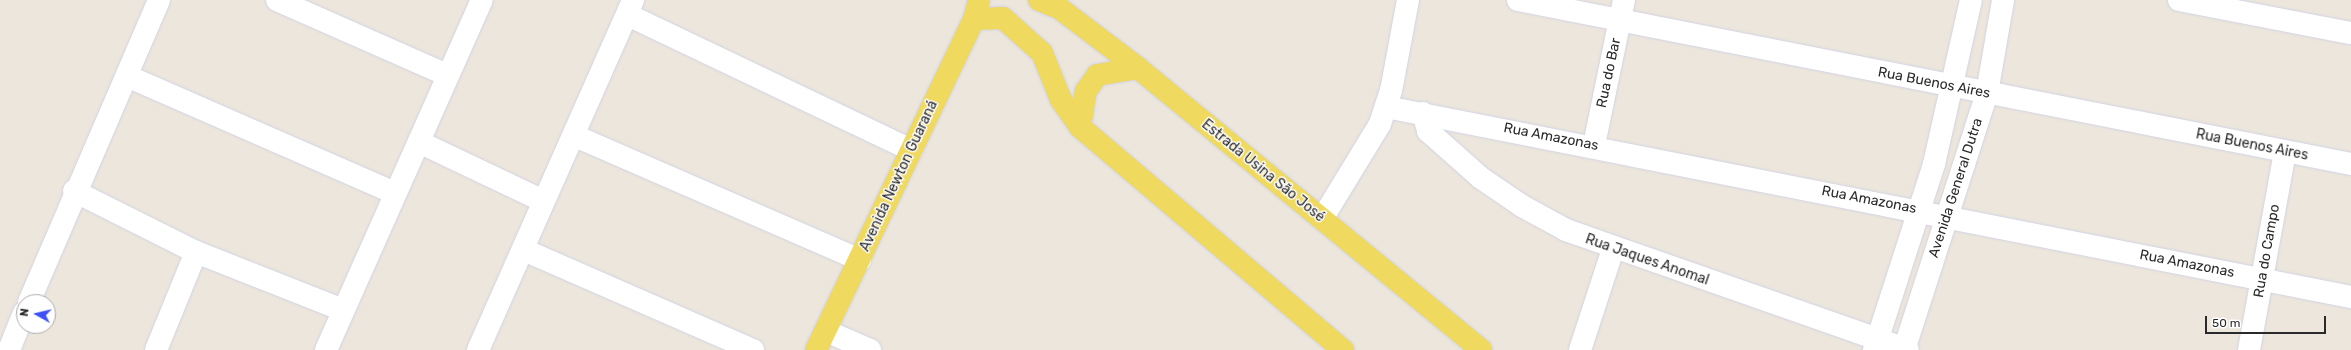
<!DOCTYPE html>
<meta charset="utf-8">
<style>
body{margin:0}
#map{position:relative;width:2351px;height:350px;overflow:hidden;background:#ece6dc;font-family:Rubik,sans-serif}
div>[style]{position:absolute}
.roads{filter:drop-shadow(0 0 1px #d1d3e3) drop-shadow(0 0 1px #d1d3e3)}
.minor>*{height:22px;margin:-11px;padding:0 11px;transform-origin:11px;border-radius:11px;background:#fff}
.major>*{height:22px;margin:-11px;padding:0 11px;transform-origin:11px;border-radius:11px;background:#efd95e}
span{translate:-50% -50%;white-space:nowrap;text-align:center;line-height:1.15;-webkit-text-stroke:3px #fff;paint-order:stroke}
.street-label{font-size:14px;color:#2a2a2a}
.north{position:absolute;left:16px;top:294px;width:40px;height:40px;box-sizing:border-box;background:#fff;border:1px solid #aaa;border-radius:50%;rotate:278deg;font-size:11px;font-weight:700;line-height:16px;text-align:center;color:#2a2a2a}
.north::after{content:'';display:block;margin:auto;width:14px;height:18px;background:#3d51f7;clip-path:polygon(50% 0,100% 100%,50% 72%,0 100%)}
.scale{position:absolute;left:2205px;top:316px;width:121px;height:18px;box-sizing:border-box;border:2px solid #2a2a2a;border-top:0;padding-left:5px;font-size:12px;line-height:14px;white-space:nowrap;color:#2a2a2a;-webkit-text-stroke:3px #fff;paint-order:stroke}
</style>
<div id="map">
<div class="roads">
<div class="minor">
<i style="left:277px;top:0;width:186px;rotate:23.8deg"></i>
<i style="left:1518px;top:0;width:849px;rotate:11.14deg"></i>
<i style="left:2179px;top:0;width:175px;rotate:10.9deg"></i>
<i style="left:628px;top:15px;width:314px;rotate:25.5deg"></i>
<i style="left:127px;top:76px;width:292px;rotate:23.6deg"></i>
<i style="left:1386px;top:107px;width:984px;rotate:11.14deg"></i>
<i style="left:1423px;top:113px;width:19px;rotate:74deg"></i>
<i style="left:1428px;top:131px;width:71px;rotate:41.6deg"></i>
<i style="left:1481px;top:178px;width:50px;rotate:34.3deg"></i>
<i style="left:1522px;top:206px;width:50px;rotate:28.6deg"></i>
<i style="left:1566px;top:230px;width:362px;rotate:19.3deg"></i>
<i style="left:575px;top:136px;width:311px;rotate:23.5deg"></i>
<i style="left:419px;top:142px;width:137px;rotate:25.4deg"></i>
<i style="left:1594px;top:145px;width:148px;rotate:-78.3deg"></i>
<i style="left:74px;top:191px;width:136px;rotate:26.6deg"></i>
<i style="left:196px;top:252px;width:158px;rotate:21.5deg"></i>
<i style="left:1322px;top:219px;width:111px;rotate:-58.6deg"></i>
<i style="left:1380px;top:124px;width:35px;rotate:-72deg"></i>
<i style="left:1391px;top:91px;width:93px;rotate:-79.4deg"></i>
<i style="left:524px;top:250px;width:250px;rotate:23.6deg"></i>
<i style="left:29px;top:302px;width:329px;rotate:-66.7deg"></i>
<i style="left:826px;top:331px;width:48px;rotate:23.4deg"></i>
<i style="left:9px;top:350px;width:40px;rotate:-68deg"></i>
<i style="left:156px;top:350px;width:106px;rotate:-67.8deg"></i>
<i style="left:326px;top:350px;width:383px;rotate:-66deg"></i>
<i style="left:478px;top:350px;width:383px;rotate:-66.1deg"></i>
<i style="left:1580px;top:350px;width:106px;rotate:-71.9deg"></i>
<i style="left:1874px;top:350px;width:195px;rotate:-72.1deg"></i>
<i style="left:1934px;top:164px;width:168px;rotate:-77.3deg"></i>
<i style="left:1904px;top:350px;width:270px;rotate:-72.1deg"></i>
<i style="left:1987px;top:93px;width:94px;rotate:-80.2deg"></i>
<i style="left:2249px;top:350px;width:202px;rotate:-79.7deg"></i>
</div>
<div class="major">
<i style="left:1039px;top:0;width:22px;rotate:22deg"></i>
<i style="left:1059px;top:8px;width:99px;rotate:37.2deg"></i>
<i style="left:1138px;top:68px;width:444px;rotate:39.4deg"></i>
<i style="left:974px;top:19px;width:29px;rotate:-2deg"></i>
<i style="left:1003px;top:18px;width:52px;rotate:41.9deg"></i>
<i style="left:1042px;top:53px;width:51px;rotate:68deg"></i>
<i style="left:1061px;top:100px;width:33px;rotate:55deg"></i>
<i style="left:1080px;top:127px;width:345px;rotate:40.3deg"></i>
<i style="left:1080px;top:127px;width:36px;rotate:-81deg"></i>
<i style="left:1086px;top:91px;width:19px;rotate:-55deg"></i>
<i style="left:1097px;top:75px;width:42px;rotate:-9.7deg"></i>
<i style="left:816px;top:350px;width:367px;rotate:-64.5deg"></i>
<i style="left:974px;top:19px;width:20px;rotate:-75deg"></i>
</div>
</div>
<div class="street-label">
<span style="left:1609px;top:73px;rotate:-78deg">Rua do Bar</span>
<span style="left:1934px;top:83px;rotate:11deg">Rua Buenos Aires</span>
<span style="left:1551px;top:137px;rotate:11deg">Rua Amazonas</span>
<span style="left:2252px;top:145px;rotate:11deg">Rua Buenos Aires</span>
<span style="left:1263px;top:171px;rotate:39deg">Estrada Usina São José</span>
<span style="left:899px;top:176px;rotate:-65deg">Avenida Newton Guaraná</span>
<span style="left:1956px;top:188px;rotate:-72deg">Avenida General Dutra</span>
<span style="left:1869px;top:200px;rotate:11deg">Rua Amazonas</span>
<span style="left:2267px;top:251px;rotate:-80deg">Rua do Campo</span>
<span style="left:1647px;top:260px;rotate:19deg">Rua Jaques Anomal</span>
<span style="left:2187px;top:264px;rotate:11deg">Rua Amazonas</span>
</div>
<div class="north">N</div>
<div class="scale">50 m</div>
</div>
